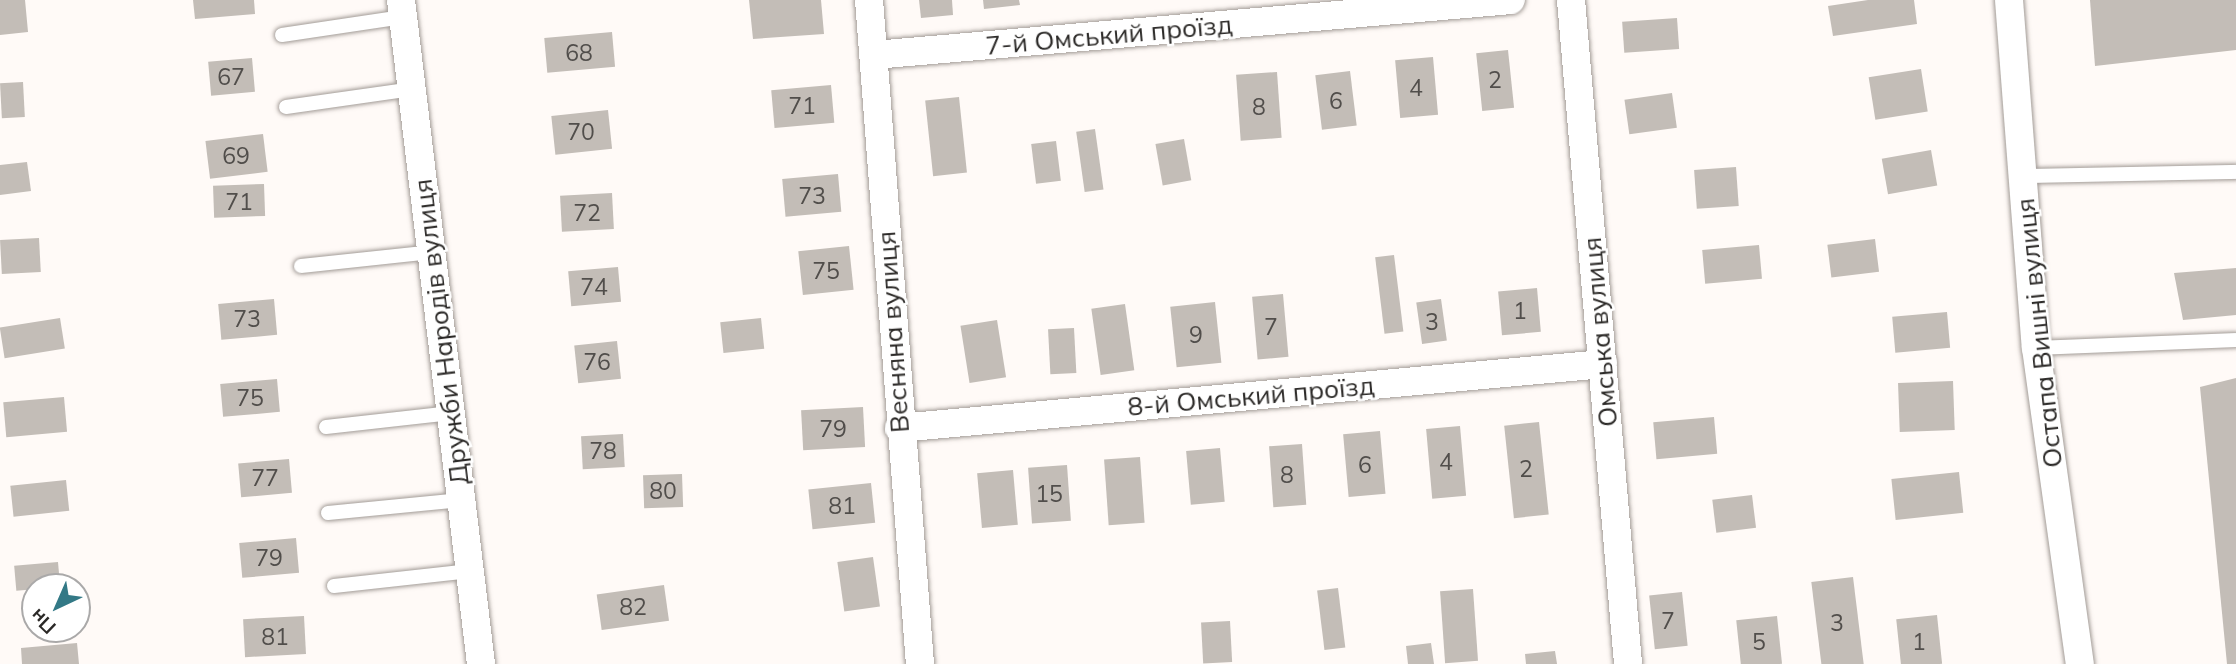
<!DOCTYPE html>
<meta charset="utf-8">
<style>
body{margin:0}
#map{position:relative;width:2236px;height:664px;overflow:hidden;background:#fffaf7;font-family:Mulish,sans-serif}
div>[style]{position:absolute}
.building>*{inset:0;background:#c3bdb7;transform-origin:0 0}
.roads{filter:drop-shadow(0 0 2px #a39c97) drop-shadow(0 0 2px #a39c97)}
.service>*{height:14px;margin:-7px;padding:0 7px;transform-origin:7px;border-radius:7px;background:#fff}
.minor>*{height:28px;margin:-14px;padding:0 14px;transform-origin:14px;border-radius:14px;background:#fff}
span{translate:-50% -50%;white-space:nowrap;text-align:center;line-height:1.15;-webkit-text-stroke:5px #fff;paint-order:stroke}
.number-label{font-size:23px;color:#514e4b}
.number-label span{-webkit-text-stroke-width:0}
.street-label{font-size:26px;color:#2b2927}
.north{position:absolute;left:21px;top:573px;width:70px;height:70px;box-sizing:border-box;background:#fff;border:2px solid #aaa9a9;border-radius:50%;rotate:224deg;font-size:19px;font-weight:700;line-height:28px;text-align:center;color:#2b2927}
.north::after{content:'';display:block;margin:auto;width:24px;height:32px;background:#337986;clip-path:polygon(50% 0,100% 100%,50% 72%,0 100%)}
</style>
<div id="map">
<div class="building">
<i style="clip-path:polygon(0 0,25px 0,28px 32px,0 35px)"></i>
<i style="clip-path:polygon(193px 0,254px 0,255px 14px,195px 19px)"></i>
<i style="clip-path:polygon(749px 0,821px 0,824px 34px,753px 39px)"></i>
<i style="clip-path:polygon(919px 0,952px 0,953px 15px,921px 18px)"></i>
<i style="clip-path:polygon(983px 0,1019px 0,1020px 5px,984px 9px)"></i>
<i style="clip-path:polygon(1868px 0,1914px 0,1917px 24px,1833px 36px,1828px 6px)"></i>
<i style="clip-path:polygon(2090px 0,2236px 0,2236px 50px,2095px 66px)"></i>
<i style="left:1677px;top:18px;width:31px;height:55px;rotate:86deg"></i>
<i style="left:612px;top:32px;width:35px;height:68px;rotate:85deg"></i>
<i style="left:1508px;top:50px;width:58px;height:32px;rotate:84deg"></i>
<i style="left:1433px;top:57px;width:58px;height:38px;rotate:85deg"></i>
<i style="left:252px;top:58px;width:34px;height:44px;rotate:85deg"></i>
<i style="left:1921px;top:69px;width:43px;height:53px;rotate:81deg"></i>
<i style="left:1350px;top:71px;width:55px;height:35px;rotate:83deg"></i>
<i style="left:1277px;top:72px;width:66px;height:41px;rotate:86deg"></i>
<i style="left:23px;top:82px;width:35px;height:23px;rotate:87deg"></i>
<i style="left:831px;top:85px;width:38px;height:60px;rotate:85deg"></i>
<i style="left:1672px;top:93px;width:35px;height:48px;rotate:82deg"></i>
<i style="left:959px;top:97px;width:76px;height:34px;rotate:84deg"></i>
<i style="left:608px;top:110px;width:39px;height:57px;rotate:84deg"></i>
<i style="left:1095px;top:129px;width:61px;height:19px;rotate:82deg"></i>
<i style="left:263px;top:134px;width:38px;height:58px;rotate:83deg"></i>
<i style="left:1184px;top:139px;width:42px;height:29px;rotate:80deg"></i>
<i style="left:1056px;top:141px;width:40px;height:25px;rotate:83deg"></i>
<i style="left:1931px;top:150px;width:36px;height:50px;rotate:80deg"></i>
<i style="clip-path:polygon(27px 162px,31px 191px,0 195px,0 165px)"></i>
<i style="left:1736px;top:167px;width:39px;height:42px;rotate:86deg"></i>
<i style="left:838px;top:174px;width:38px;height:56px;rotate:85deg"></i>
<i style="left:264px;top:184px;width:32px;height:51px;rotate:88deg"></i>
<i style="left:612px;top:193px;width:36px;height:52px;rotate:87deg"></i>
<i style="left:39px;top:238px;width:34px;height:39px;rotate:87deg"></i>
<i style="left:1875px;top:239px;width:33px;height:48px;rotate:83deg"></i>
<i style="left:1759px;top:245px;width:34px;height:57px;rotate:85deg"></i>
<i style="left:849px;top:246px;width:44px;height:51px;rotate:84deg"></i>
<i style="left:1394px;top:255px;width:77px;height:19px;rotate:83deg"></i>
<i style="left:618px;top:267px;width:35px;height:50px;rotate:85deg"></i>
<i style="clip-path:polygon(2236px 268px,2236px 315px,2183px 320px,2174px 273px)"></i>
<i style="left:1537px;top:288px;width:44px;height:39px;rotate:85deg"></i>
<i style="left:1283px;top:294px;width:63px;height:31px;rotate:85deg"></i>
<i style="left:274px;top:299px;width:36px;height:56px;rotate:85deg"></i>
<i style="left:1441px;top:299px;width:42px;height:25px;rotate:82deg"></i>
<i style="left:1215px;top:302px;width:61px;height:45px;rotate:84deg"></i>
<i style="left:1125px;top:304px;width:67px;height:34px;rotate:82deg"></i>
<i style="left:1947px;top:312px;width:36px;height:55px;rotate:85deg"></i>
<i style="left:60px;top:318px;width:31px;height:61px;rotate:81deg"></i>
<i style="left:761px;top:318px;width:31px;height:41px;rotate:84deg"></i>
<i style="left:997px;top:320px;width:58px;height:37px;rotate:81deg"></i>
<i style="left:1074px;top:328px;width:45px;height:26px;rotate:87deg"></i>
<i style="left:617px;top:341px;width:38px;height:43px;rotate:84deg"></i>
<i style="clip-path:polygon(2236px 378px,2236px 664px,2227px 664px,2200px 387px)"></i>
<i style="left:277px;top:379px;width:33px;height:57px;rotate:85deg"></i>
<i style="left:1953px;top:381px;width:49px;height:55px;rotate:88deg"></i>
<i style="left:64px;top:397px;width:35px;height:61px;rotate:85deg"></i>
<i style="left:863px;top:407px;width:40px;height:62px;rotate:87deg"></i>
<i style="left:1714px;top:417px;width:37px;height:61px;rotate:85deg"></i>
<i style="left:1539px;top:422px;width:93px;height:35px;rotate:84deg"></i>
<i style="left:1460px;top:426px;width:70px;height:34px;rotate:85deg"></i>
<i style="left:1380px;top:431px;width:63px;height:37px;rotate:85deg"></i>
<i style="left:623px;top:434px;width:33px;height:42px;rotate:87deg"></i>
<i style="left:1302px;top:444px;width:61px;height:33px;rotate:86deg"></i>
<i style="left:1220px;top:448px;width:54px;height:34px;rotate:85deg"></i>
<i style="left:1140px;top:457px;width:66px;height:36px;rotate:86deg"></i>
<i style="left:289px;top:459px;width:34px;height:51px;rotate:85deg"></i>
<i style="left:1067px;top:465px;width:56px;height:39px;rotate:86deg"></i>
<i style="left:1013px;top:470px;width:55px;height:36px;rotate:85deg"></i>
<i style="left:1959px;top:472px;width:41px;height:68px;rotate:84deg"></i>
<i style="left:682px;top:474px;width:33px;height:39px;rotate:88deg"></i>
<i style="left:66px;top:480px;width:31px;height:56px;rotate:84deg"></i>
<i style="left:871px;top:483px;width:40px;height:63px;rotate:84deg"></i>
<i style="left:1752px;top:495px;width:33px;height:40px;rotate:83deg"></i>
<i style="left:296px;top:538px;width:35px;height:57px;rotate:85deg"></i>
<i style="left:873px;top:557px;width:50px;height:36px;rotate:82deg"></i>
<i style="left:58px;top:562px;width:25px;height:44px;rotate:85deg"></i>
<i style="left:1853px;top:577px;width:88px;height:42px;rotate:83deg"></i>
<i style="left:664px;top:585px;width:36px;height:68px;rotate:82deg"></i>
<i style="left:1338px;top:588px;width:60px;height:21px;rotate:83deg"></i>
<i style="left:1473px;top:589px;width:72px;height:33px;rotate:86deg"></i>
<i style="left:1682px;top:592px;width:54px;height:33px;rotate:84deg"></i>
<i style="left:1937px;top:615px;width:49px;height:41px;rotate:84deg"></i>
<i style="left:304px;top:616px;width:38px;height:61px;rotate:87deg"></i>
<i style="left:1777px;top:616px;width:48px;height:41px;rotate:84deg"></i>
<i style="left:1230px;top:621px;width:41px;height:29px;rotate:87deg"></i>
<i style="clip-path:polygon(77px 643px,79px 664px,22px 664px,21px 648px)"></i>
<i style="clip-path:polygon(1431px 643px,1434px 664px,1408px 664px,1406px 646px)"></i>
<i style="clip-path:polygon(1555px 651px,1557px 664px,1526px 664px,1525px 654px)"></i>
</div>
<div class="roads">
<div class="service">
<i style="left:282px;top:35px;width:122px;rotate:-8.5deg"></i>
<i style="left:286px;top:107px;width:127px;rotate:-8.1deg"></i>
<i style="left:2023px;top:176px;width:213px;rotate:-1.1deg"></i>
<i style="left:301px;top:266px;width:131px;rotate:-6.1deg"></i>
<i style="left:2036px;top:348px;width:200px;rotate:-2.3deg"></i>
<i style="left:326px;top:427px;width:126px;rotate:-6.4deg"></i>
<i style="left:328px;top:513px;width:134px;rotate:-5.6deg"></i>
<i style="left:334px;top:586px;width:137px;rotate:-6.3deg"></i>
</div>
<div class="minor">
<i style="left:401px;top:0;width:669px;rotate:83.13deg"></i>
<i style="left:869px;top:0;width:666px;rotate:85.61deg"></i>
<i style="left:1571px;top:0;width:666px;rotate:85.09deg"></i>
<i style="left:2009px;top:0;width:349px;rotate:85.6deg"></i>
<i style="left:2036px;top:348px;width:319px;rotate:82.1deg"></i>
<i style="left:874px;top:55px;width:639px;rotate:-4.93deg"></i>
<i style="left:899px;top:428px;width:707px;rotate:-5.19deg"></i>
</div>
</div>
<div class="number-label">
<span style="left:579px;top:53px">68</span>
<span style="left:231px;top:77px">67</span>
<span style="left:1495px;top:80px">2</span>
<span style="left:1416px;top:88px">4</span>
<span style="left:1336px;top:101px">6</span>
<span style="left:802px;top:106px">71</span>
<span style="left:1259px;top:107px">8</span>
<span style="left:581px;top:132px">70</span>
<span style="left:236px;top:156px">69</span>
<span style="left:812px;top:196px">73</span>
<span style="left:239px;top:202px">71</span>
<span style="left:587px;top:213px">72</span>
<span style="left:826px;top:271px">75</span>
<span style="left:594px;top:287px">74</span>
<span style="left:1520px;top:311px">1</span>
<span style="left:247px;top:319px">73</span>
<span style="left:1432px;top:322px">3</span>
<span style="left:1271px;top:327px">7</span>
<span style="left:1196px;top:335px">9</span>
<span style="left:597px;top:362px">76</span>
<span style="left:250px;top:398px">75</span>
<span style="left:833px;top:429px">79</span>
<span style="left:603px;top:451px">78</span>
<span style="left:1446px;top:462px">4</span>
<span style="left:1365px;top:465px">6</span>
<span style="left:1526px;top:469px">2</span>
<span style="left:1287px;top:475px">8</span>
<span style="left:265px;top:478px">77</span>
<span style="left:663px;top:491px">80</span>
<span style="left:1049px;top:494px">15</span>
<span style="left:842px;top:506px">81</span>
<span style="left:269px;top:558px">79</span>
<span style="left:633px;top:607px">82</span>
<span style="left:1668px;top:621px">7</span>
<span style="left:1837px;top:623px">3</span>
<span style="left:275px;top:637px">81</span>
<span style="left:1759px;top:642px">5</span>
<span style="left:1919px;top:642px">1</span>
</div>
<div class="street-label">
<span style="left:1109px;top:35px;rotate:-5deg">7-й Омський проїзд</span>
<span style="left:441px;top:332px;rotate:-97deg">Дружби Народів вулиця</span>
<span style="left:893px;top:332px;rotate:-94deg">Весняна вулиця</span>
<span style="left:1600px;top:332px;rotate:-95deg">Омська вулиця</span>
<span style="left:2039px;top:333px;rotate:-96deg">Остапа Вишні вулиця</span>
<span style="left:1251px;top:396px;rotate:-5deg">8-й Омський проїзд</span>
</div>
<div class="north">Пн</div>
</div>
